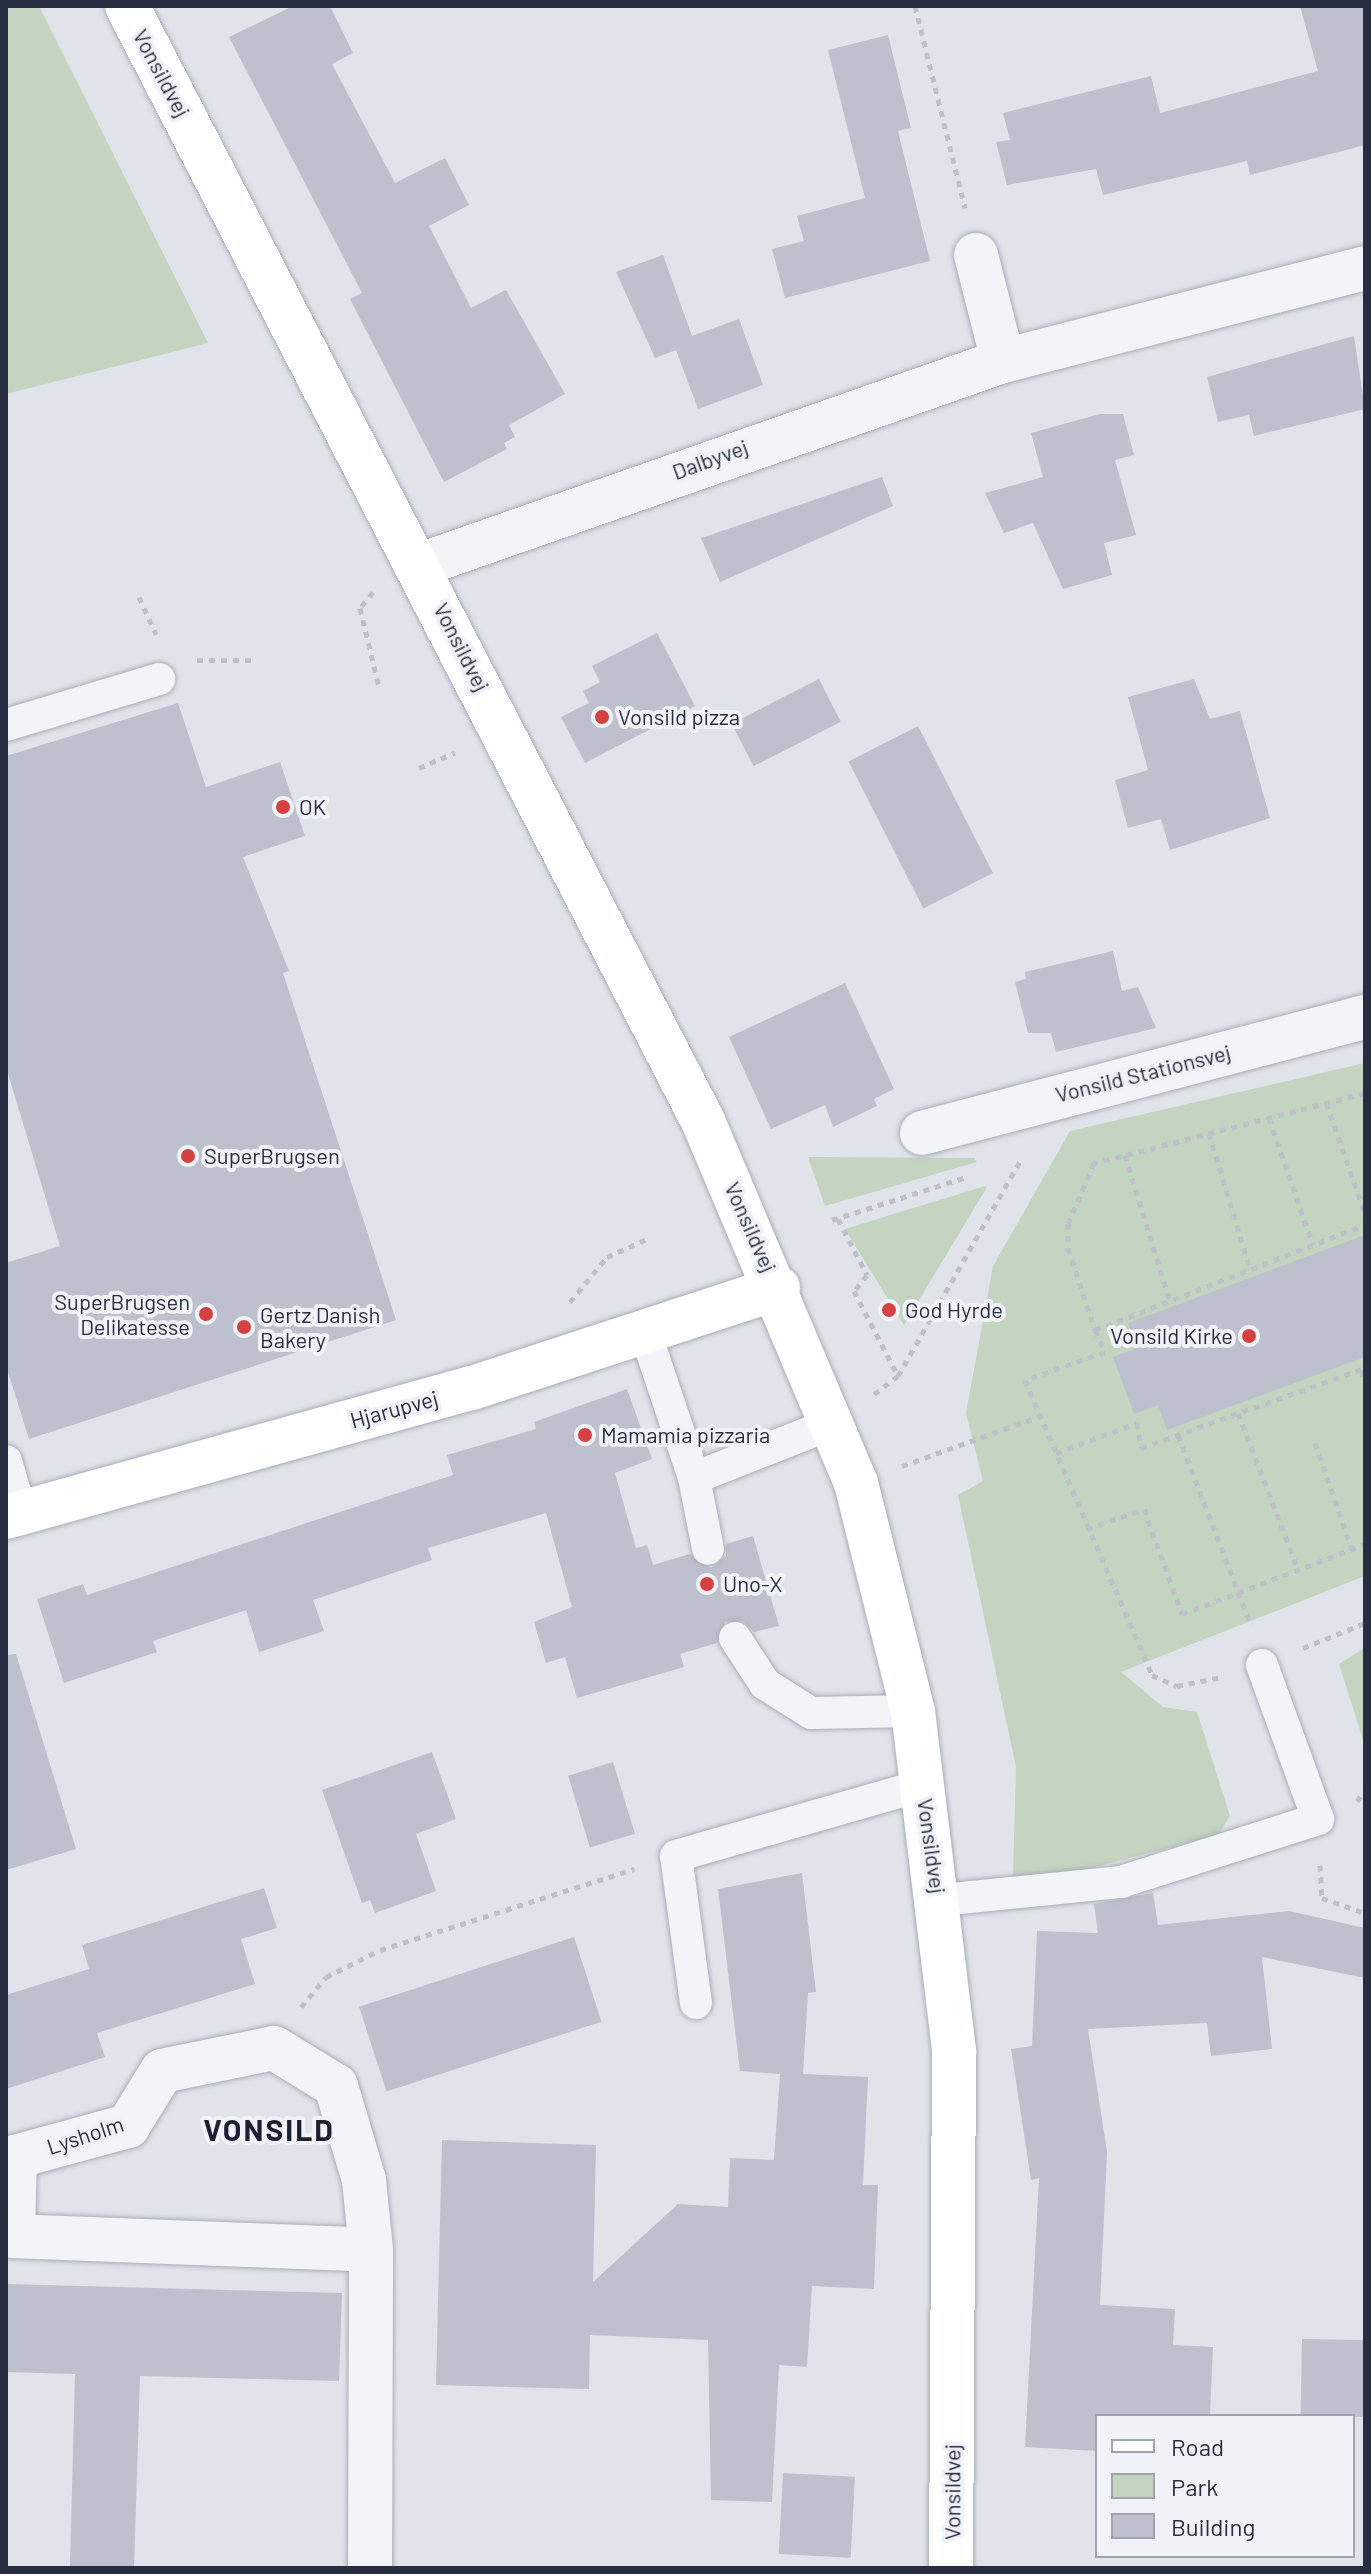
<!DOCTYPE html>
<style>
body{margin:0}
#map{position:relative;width:1371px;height:2574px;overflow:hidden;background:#e0e3ea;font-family:Barlow,sans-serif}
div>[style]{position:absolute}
.green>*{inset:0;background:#c3d4c1}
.building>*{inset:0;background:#bdc1cd;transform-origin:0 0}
.path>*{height:5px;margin-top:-2.5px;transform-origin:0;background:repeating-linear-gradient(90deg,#bec1c9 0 6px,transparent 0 12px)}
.roads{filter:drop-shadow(0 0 2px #a9adb8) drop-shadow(0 0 2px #a9adb8)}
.lane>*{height:32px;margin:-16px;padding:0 16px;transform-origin:16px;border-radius:16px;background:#f3f4f8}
.street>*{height:44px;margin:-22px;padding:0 22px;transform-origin:22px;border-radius:22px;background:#f3f4f8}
.secondary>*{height:44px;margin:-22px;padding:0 22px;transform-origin:22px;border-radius:22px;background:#fff}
.dots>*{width:22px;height:22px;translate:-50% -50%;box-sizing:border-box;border:4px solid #f0f2f7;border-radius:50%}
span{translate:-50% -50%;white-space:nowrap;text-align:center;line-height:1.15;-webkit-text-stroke:8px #f0f2f7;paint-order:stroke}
.street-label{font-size:22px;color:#282e42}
.poi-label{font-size:22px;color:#282e42}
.left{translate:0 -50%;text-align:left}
.right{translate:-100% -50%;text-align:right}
.district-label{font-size:30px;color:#1a1f33;font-weight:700;letter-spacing:2px}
.frame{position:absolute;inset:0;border:8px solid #282e42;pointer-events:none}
.legend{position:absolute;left:1095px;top:2414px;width:260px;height:144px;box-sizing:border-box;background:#f0f2f7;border:2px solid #a0a4af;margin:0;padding:10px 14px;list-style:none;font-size:24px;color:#282e42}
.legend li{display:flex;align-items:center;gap:16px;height:40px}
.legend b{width:40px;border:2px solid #a0a4af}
</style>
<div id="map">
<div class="green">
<i style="clip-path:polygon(6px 6px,39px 6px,208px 343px,6px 394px)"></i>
<i style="clip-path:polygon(1365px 1063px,1365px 1576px,1121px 1672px,1163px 1707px,1197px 1712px,1230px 1816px,1218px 1835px,1053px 1878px,1013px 1877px,1016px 1767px,958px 1495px,983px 1481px,966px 1413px,993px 1266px,1070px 1131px)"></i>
<i style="clip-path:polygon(808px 1157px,974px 1158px,977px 1162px,825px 1206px)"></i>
<i style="clip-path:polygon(985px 1186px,987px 1187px,904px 1325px,845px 1229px)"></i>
<i style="clip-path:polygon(1365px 1648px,1365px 1746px,1339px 1664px)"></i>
</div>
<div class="building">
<i style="clip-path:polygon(293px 6px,330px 6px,353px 53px,332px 64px,395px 183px,445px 158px,469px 205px,429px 226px,471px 308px,506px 290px,565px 394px,509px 425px,515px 437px,504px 443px,507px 449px,444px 482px,350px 299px,362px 293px,229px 37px)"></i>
<i style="clip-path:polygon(1300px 6px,1365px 6px,1365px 145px,1250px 175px,1247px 161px,1103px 195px,1096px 169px,1007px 185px,996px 142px,1010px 140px,1003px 113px,1151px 76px,1160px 113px,1318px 71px)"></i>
<i style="clip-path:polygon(888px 35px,911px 128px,898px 131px,930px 261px,785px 298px,772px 249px,804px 241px,797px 216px,865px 198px,828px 50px)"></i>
<i style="clip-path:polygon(663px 255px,692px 336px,739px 319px,763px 385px,698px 409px,676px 350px,655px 358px,616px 272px)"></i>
<i style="clip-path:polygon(1354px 336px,1365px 409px,1254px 436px,1249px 415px,1218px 422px,1207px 377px)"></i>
<i style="clip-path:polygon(1100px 414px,1123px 414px,1134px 455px,1115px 460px,1136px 535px,1104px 543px,1112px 575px,1063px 589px,1033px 523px,1004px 533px,985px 493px,1043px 477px,1031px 433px)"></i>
<i style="clip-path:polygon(882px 477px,893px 506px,720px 582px,701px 538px)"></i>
<i style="clip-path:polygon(657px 633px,695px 706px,585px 763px,561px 717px,589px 703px,583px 691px,600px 682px,592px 666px)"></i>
<i style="left:819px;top:679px;width:48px;height:98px;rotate:63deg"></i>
<i style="clip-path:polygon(1194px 679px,1210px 719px,1240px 711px,1270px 818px,1170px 850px,1161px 819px,1128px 828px,1115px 780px,1148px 770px,1128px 697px)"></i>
<i style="clip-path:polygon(178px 703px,206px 787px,280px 762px,305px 836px,243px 857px,289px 971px,283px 973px,396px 1320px,29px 1439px,6px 1366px,6px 1263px,60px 1246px,6px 1067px,6px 756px)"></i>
<i style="left:918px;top:726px;width:165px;height:78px;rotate:63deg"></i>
<i style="clip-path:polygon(1113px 951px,1122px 991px,1138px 987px,1156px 1028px,1056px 1052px,1051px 1033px,1028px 1033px,1015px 982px,1026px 979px,1025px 972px)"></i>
<i style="clip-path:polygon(845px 983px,894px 1089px,874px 1099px,877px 1106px,833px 1127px,825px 1105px,771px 1129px,729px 1037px)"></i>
<i style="clip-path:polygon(1365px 1235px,1365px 1357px,1167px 1430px,1158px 1405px,1134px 1414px,1113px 1357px,1137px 1348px,1128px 1323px)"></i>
<i style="clip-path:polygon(627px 1389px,652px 1459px,615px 1473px,636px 1548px,647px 1545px,653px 1565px,690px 1554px,711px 1568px,726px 1556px,726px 1544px,753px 1536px,779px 1626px,754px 1632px,743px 1621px,725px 1622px,717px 1643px,680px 1654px,684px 1667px,577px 1698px,565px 1657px,546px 1663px,534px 1622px,572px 1607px,546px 1513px,428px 1548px,432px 1560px,313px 1600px,324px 1631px,259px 1652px,246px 1610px,153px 1641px,157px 1652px,64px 1683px,37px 1599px,83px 1584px,87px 1595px,453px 1475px,447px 1455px,536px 1429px,534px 1422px)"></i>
<i style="clip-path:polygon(16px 1654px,76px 1849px,6px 1870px,6px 1655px)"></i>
<i style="clip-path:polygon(432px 1752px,456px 1819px,416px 1834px,436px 1891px,375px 1913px,370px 1900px,362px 1903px,322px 1790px)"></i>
<i style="left:613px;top:1762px;width:75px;height:47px;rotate:73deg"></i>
<i style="clip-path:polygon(802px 1873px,816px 1992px,808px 1993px,803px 2074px,868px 2077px,863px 2185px,878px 2185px,874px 2289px,812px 2286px,807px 2367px,779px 2365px,772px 2502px,711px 2500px,708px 2340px,590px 2335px,589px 2389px,436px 2385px,442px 2140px,596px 2145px,593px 2282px,678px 2204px,728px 2207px,730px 2158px,774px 2160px,780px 2074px,740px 2071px,718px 1889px)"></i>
<i style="clip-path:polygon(264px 1888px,277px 1928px,241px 1939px,255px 1984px,97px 2033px,105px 2057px,6px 2089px,6px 1995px,89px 1969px,82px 1945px)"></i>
<i style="clip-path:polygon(1153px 1893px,1158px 1925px,1289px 1911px,1365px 1928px,1365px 1978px,1262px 1957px,1272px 2049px,1211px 2056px,1207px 2023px,1088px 2029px,1107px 2152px,1100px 2305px,1175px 2309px,1173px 2345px,1213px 2347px,1210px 2416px,1097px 2416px,1097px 2451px,1025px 2447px,1039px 2178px,1031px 2180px,1011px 2049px,1032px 2046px,1037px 1931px,1098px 1933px,1094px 1904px)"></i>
<i style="left:574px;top:1937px;width:89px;height:226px;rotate:72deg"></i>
<i style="clip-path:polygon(6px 2284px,342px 2293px,339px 2381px,140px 2376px,134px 2568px,70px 2568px,75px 2374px,6px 2372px)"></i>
<i style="left:1302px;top:2339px;width:62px;height:77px;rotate:1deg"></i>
<i style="left:783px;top:2473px;width:72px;height:81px;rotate:3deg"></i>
</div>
<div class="path">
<i style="left:915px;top:6px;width:208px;rotate:76.1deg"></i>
<i style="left:373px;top:592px;width:21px;rotate:129deg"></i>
<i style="left:360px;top:608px;width:81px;rotate:76.5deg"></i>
<i style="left:139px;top:597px;width:41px;rotate:65.3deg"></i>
<i style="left:197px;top:660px;width:55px"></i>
<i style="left:419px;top:768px;width:39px;rotate:-23deg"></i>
<i style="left:1365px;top:1093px;width:280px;rotate:165.5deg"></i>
<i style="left:1094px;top:1163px;width:66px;rotate:113.1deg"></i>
<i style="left:1068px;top:1224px;width:24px;rotate:90deg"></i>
<i style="left:1068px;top:1248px;width:86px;rotate:71.8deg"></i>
<i style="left:1095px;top:1330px;width:290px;rotate:-21.3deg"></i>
<i style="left:1326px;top:1103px;width:117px;rotate:70.5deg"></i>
<i style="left:1269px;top:1118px;width:134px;rotate:70.9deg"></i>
<i style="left:1209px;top:1133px;width:142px;rotate:73.2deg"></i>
<i style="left:1125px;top:1155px;width:153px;rotate:72.9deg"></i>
<i style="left:838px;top:1219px;width:63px;rotate:62.6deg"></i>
<i style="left:867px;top:1275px;width:21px;rotate:129deg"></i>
<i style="left:854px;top:1291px;width:96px;rotate:62.6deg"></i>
<i style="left:832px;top:1220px;width:139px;rotate:-17.7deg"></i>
<i style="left:570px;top:1302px;width:58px;rotate:-50.6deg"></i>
<i style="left:607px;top:1257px;width:48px;rotate:-24.4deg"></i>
<i style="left:1095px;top:1330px;width:24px;rotate:66deg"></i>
<i style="left:1105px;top:1352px;width:85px;rotate:160.7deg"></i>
<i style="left:1025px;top:1380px;width:321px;rotate:66.7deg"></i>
<i style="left:1152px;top:1675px;width:27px;rotate:24deg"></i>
<i style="left:1177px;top:1686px;width:46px;rotate:-11.3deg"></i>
<i style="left:1361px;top:1370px;width:13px;rotate:72deg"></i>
<i style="left:874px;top:1394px;width:30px;rotate:-37deg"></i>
<i style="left:898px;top:1376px;width:247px;rotate:-60.4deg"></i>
<i style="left:1238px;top:1413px;width:167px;rotate:69deg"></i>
<i style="left:1178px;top:1435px;width:204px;rotate:69deg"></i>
<i style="left:1315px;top:1443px;width:112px;rotate:70.8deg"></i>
<i style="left:1056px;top:1453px;width:86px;rotate:-20.3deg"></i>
<i style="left:1137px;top:1423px;width:25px;rotate:81deg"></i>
<i style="left:1141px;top:1448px;width:238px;rotate:-19.7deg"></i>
<i style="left:902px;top:1466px;width:147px;rotate:-19.9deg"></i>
<i style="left:1087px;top:1529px;width:60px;rotate:-19.3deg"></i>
<i style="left:1144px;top:1509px;width:112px;rotate:70.1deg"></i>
<i style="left:1182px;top:1614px;width:196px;rotate:-20.9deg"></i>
<i style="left:1303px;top:1648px;width:67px;rotate:-22deg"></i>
<i style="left:1357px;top:1801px;width:13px;rotate:-51deg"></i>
<i style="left:1320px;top:1865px;width:33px;rotate:87deg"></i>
<i style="left:1322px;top:1898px;width:46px;rotate:19.2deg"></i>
<i style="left:301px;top:2007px;width:39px;rotate:-50deg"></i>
<i style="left:326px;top:1977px;width:60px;rotate:-26.6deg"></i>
<i style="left:380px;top:1950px;width:267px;rotate:-17.7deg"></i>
</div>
<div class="roads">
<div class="lane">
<i style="left:6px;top:725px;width:160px;rotate:-16.7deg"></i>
<i style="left:646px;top:1335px;width:151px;rotate:71.4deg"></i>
<i style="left:694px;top:1478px;width:72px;rotate:78.8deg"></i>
<i style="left:6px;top:1461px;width:54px;rotate:73.9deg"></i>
<i style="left:694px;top:1478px;width:153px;rotate:-21.5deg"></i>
<i style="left:735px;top:1638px;width:55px;rotate:56.9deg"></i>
<i style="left:765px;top:1684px;width:54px;rotate:32.2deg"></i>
<i style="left:811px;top:1713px;width:102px;rotate:-1.1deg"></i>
<i style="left:940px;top:1900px;width:182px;rotate:-5.7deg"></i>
<i style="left:1121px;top:1882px;width:207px;rotate:-17.7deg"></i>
<i style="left:1318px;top:1819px;width:164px;rotate:-110deg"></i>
<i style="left:696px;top:2003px;width:148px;rotate:-97.7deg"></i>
<i style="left:676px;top:1856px;width:258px;rotate:-16deg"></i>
</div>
<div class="street">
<i style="left:976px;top:255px;width:109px;rotate:75.7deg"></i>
<i style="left:420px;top:565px;width:618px;rotate:-19.29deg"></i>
<i style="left:1003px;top:361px;width:374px;rotate:-14.4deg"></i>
<i style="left:922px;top:1133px;width:458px;rotate:-14.7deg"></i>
<i style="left:370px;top:2568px;width:318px;rotate:-89.8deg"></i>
<i style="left:371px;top:2250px;width:70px;rotate:-95.7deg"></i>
<i style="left:364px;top:2180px;width:98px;rotate:-106.6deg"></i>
<i style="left:336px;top:2086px;width:73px;rotate:-148.5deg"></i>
<i style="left:274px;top:2048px;width:114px;rotate:168.4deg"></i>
<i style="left:162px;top:2071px;width:65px;rotate:121.7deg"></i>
<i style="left:128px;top:2126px;width:117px;rotate:164.7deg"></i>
<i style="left:15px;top:2157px;width:79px;rotate:91.5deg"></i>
<i style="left:13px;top:2236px;width:358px;rotate:2.2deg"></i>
</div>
<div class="secondary">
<i style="left:127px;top:6px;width:1255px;rotate:62.68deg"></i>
<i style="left:703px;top:1121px;width:393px;rotate:67.1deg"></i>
<i style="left:856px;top:1483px;width:235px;rotate:76deg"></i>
<i style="left:913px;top:1711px;width:343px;rotate:83.1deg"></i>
<i style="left:954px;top:2052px;width:516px;rotate:90.33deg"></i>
<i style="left:6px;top:1517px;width:484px;rotate:-15.5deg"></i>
<i style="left:472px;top:1388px;width:322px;rotate:-18.1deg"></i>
</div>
</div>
<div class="dots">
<i style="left:602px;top:717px;background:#d44141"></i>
<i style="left:283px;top:807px;background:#d44141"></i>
<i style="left:188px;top:1156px;background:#d44141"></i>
<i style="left:889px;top:1310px;background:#d44141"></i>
<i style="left:206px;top:1314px;background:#d44141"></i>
<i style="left:244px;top:1327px;background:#d44141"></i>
<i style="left:1249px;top:1336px;background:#d44141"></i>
<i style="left:585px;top:1435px;background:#d44141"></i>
<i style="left:707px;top:1584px;background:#d44141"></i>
</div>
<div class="street-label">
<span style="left:162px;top:73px;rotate:62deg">Vonsildvej</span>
<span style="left:710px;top:459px;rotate:-20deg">Dalbyvej</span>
<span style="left:462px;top:647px;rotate:63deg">Vonsildvej</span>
<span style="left:1143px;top:1073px;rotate:-14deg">Vonsild Stationsvej</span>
<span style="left:751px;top:1227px;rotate:66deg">Vonsildvej</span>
<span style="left:394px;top:1409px;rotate:-15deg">Hjarupvej</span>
<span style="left:932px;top:1846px;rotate:82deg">Vonsildvej</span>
<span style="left:85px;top:2135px;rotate:-18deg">Lysholm</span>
<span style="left:952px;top:2492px;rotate:-90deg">Vonsildvej</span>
</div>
<div class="poi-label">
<span class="left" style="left:618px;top:717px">Vonsild pizza</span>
<span class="left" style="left:299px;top:807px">OK</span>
<span class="left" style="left:204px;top:1156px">SuperBrugsen</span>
<span class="right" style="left:190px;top:1314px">SuperBrugsen<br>Delikatesse</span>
<span class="left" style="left:905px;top:1310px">God Hyrde</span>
<span class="left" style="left:260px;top:1327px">Gertz Danish<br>Bakery</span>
<span class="right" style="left:1233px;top:1336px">Vonsild Kirke</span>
<span class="left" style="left:601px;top:1435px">Mamamia pizzaria</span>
<span class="left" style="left:723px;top:1584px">Uno-X</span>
</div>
<div class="district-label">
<span style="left:269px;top:2129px">VONSILD</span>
</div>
<div class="frame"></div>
<ul class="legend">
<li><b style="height:10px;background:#fff"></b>Road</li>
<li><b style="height:22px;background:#c3d4c1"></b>Park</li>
<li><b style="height:22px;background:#bdc1cd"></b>Building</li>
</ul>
</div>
